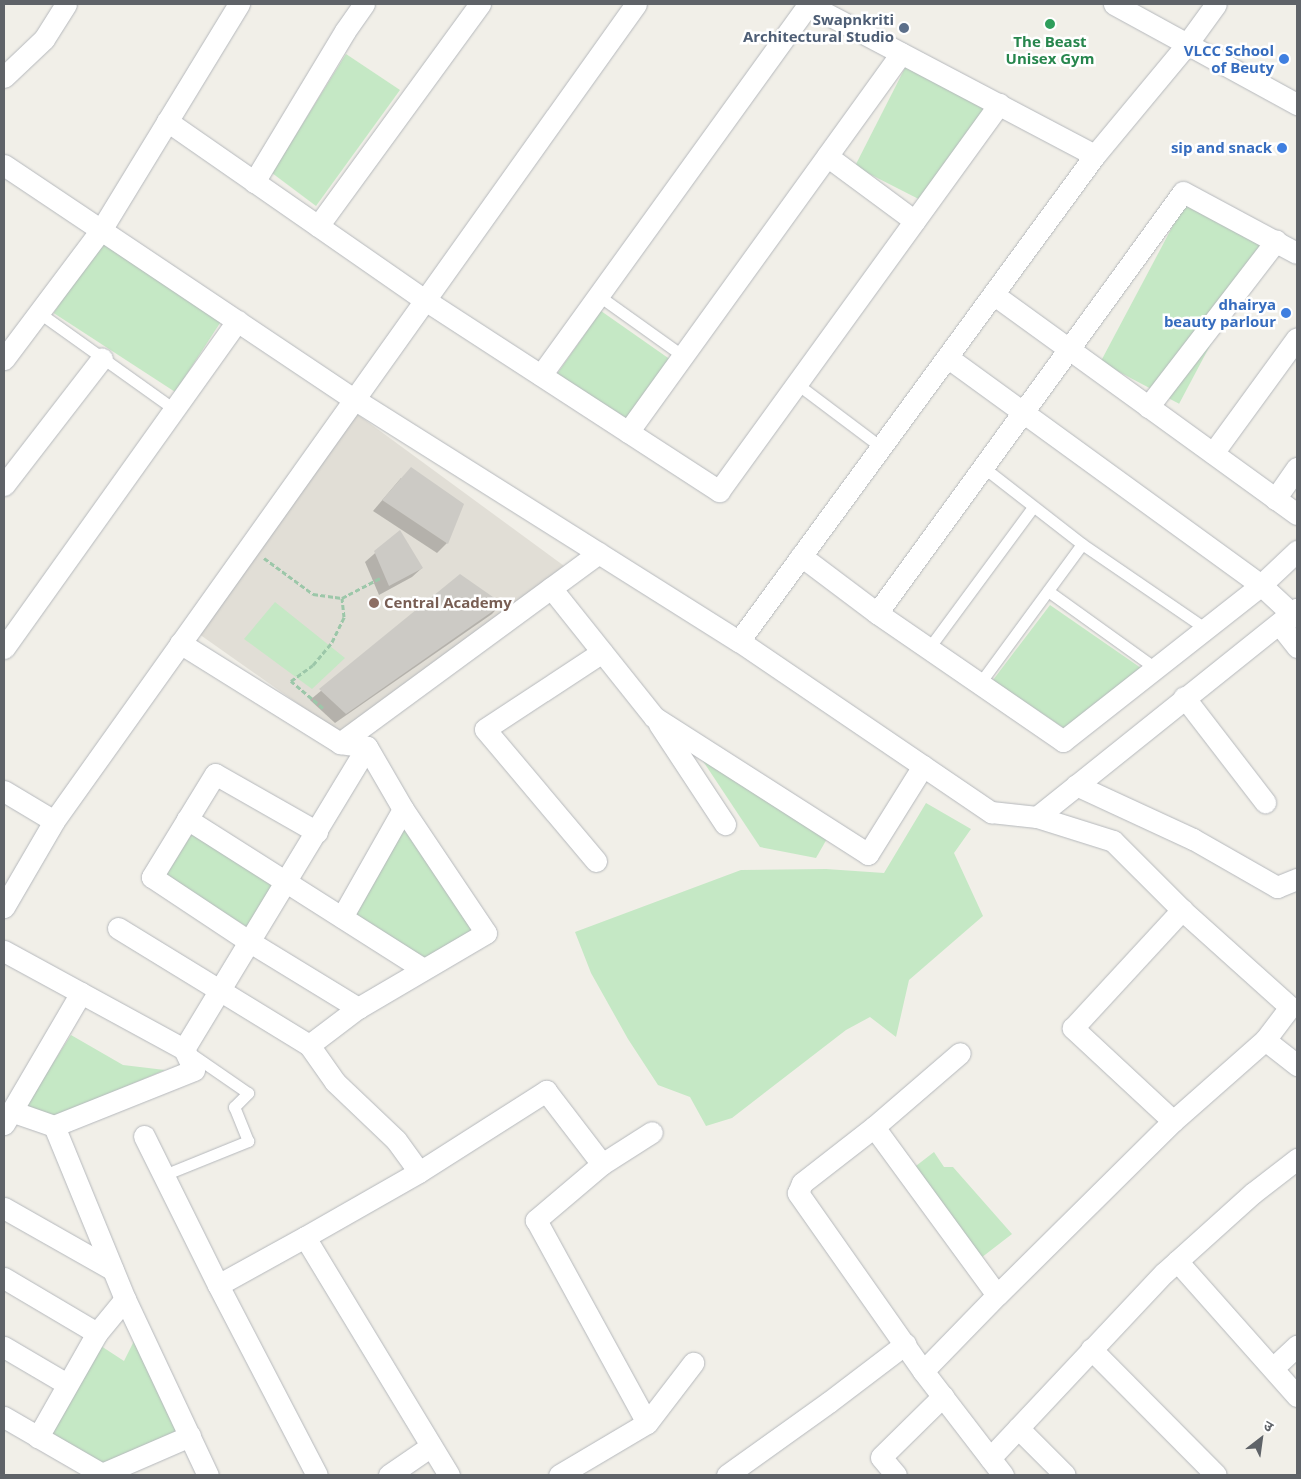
<!DOCTYPE html>
<meta charset="utf-8">
<style>
body{margin:0}
#map{position:relative;width:1301px;height:1479px;overflow:hidden;background:#f1efe8;font-family:"Open Sans","Noto Sans Devanagari",sans-serif}
div>[style]{position:absolute}
.education>*{inset:0;background:#e1ded6}
.green>*{inset:0;background:#c5e8c5;transform-origin:0 0}
.shadow>*{inset:0;background:#0003}
.building>*{inset:0;background:#cccac5}
.path>*{height:3px;margin-top:-1.5px;transform-origin:0;background:repeating-linear-gradient(90deg,#9cc7a9 0 5px,transparent 0 7.5px)}
.roads{filter:drop-shadow(0 0 1px #b5b8bc) drop-shadow(0 0 1px #b5b8bc)}
.lane>*{height:11px;margin:-5.5px;padding:0 5.5px;transform-origin:5.5px;border-radius:5.5px;background:#fff}
.street>*{height:21px;margin:-10.5px;padding:0 10.5px;transform-origin:10.5px;border-radius:10.5px;background:#fff}
.dots>*{width:14px;height:14px;translate:-50% -50%;box-sizing:border-box;border:2px solid #fff;border-radius:50%}
span{translate:-50% -50%;white-space:nowrap;text-align:center;line-height:1.15;-webkit-text-stroke:5px #fff;paint-order:stroke}
.service-label{font-size:15px;color:#4e5e75;font-weight:700}
.right{translate:-100% -50%;text-align:right}
.leisure-label{font-size:15px;color:#27864d;font-weight:700}
.shop-label{font-size:15px;color:#366cbe;font-weight:700}
.education-label{font-size:15px;color:#785e54;font-weight:700}
.left{translate:0 -50%;text-align:left}
.frame{position:absolute;inset:0;border:5px solid #5f6368;pointer-events:none}
.north{position:absolute;left:1236px;top:1414px;width:50px;height:50px;-webkit-text-stroke:4px #fff;paint-order:stroke;rotate:30deg;font-size:14px;font-weight:700;line-height:20px;text-align:center;color:#5f6368}
.north::after{content:'';display:block;margin:auto;width:18px;height:22px;background:#5f6368;clip-path:polygon(50% 0,100% 100%,50% 72%,0 100%)}
</style>
<div id="map">
<div class="education">
<i style="clip-path:polygon(357px 414px,571px 571px,341px 734px,199px 634px)"></i>
</div>
<div class="green">
<i style="clip-path:polygon(346px 54px,400px 90px,316px 206px,272px 173px)"></i>
<i style="left:907px;top:64px;width:92px;height:115px;rotate:27deg"></i>
<i style="left:1185px;top:203px;width:89px;height:180px;rotate:28deg"></i>
<i style="left:101px;top:240px;width:145px;height:87px;rotate:33deg"></i>
<i style="left:601px;top:311px;width:85px;height:78px;rotate:35deg"></i>
<i style="clip-path:polygon(275px 602px,345px 658px,312px 689px,244px 639px)"></i>
<i style="clip-path:polygon(1050px 605px,1141px 668px,1065px 729px,993px 680px)"></i>
<i style="clip-path:polygon(695px 749px,828px 837px,816px 858px,760px 847px)"></i>
<i style="clip-path:polygon(926px 803px,971px 829px,954px 853px,983px 916px,909px 980px,896px 1037px,870px 1017px,846px 1030px,732px 1118px,706px 1126px,690px 1097px,658px 1085px,628px 1039px,591px 973px,575px 932px,741px 870px,826px 869px,884px 873px)"></i>
<i style="clip-path:polygon(402px 823px,479px 931px,424px 963px,349px 913px)"></i>
<i style="left:193px;top:832px;width:97px;height:52px;rotate:32deg"></i>
<i style="clip-path:polygon(71px 1035px,123px 1065px,165px 1070px,54px 1117px,23px 1109px)"></i>
<i style="clip-path:polygon(934px 1152px,944px 1167px,953px 1167px,1012px 1234px,977px 1261px,912px 1169px)"></i>
<i style="clip-path:polygon(135px 1339px,179px 1433px,102px 1467px,49px 1436px,101px 1346px,124px 1361px)"></i>
</div>
<div class="shadow">
<i style="clip-path:polygon(401px 478px,447px 543px,437px 553px,373px 511px)"></i>
<i style="clip-path:polygon(399px 532px,422px 568px,412px 577px,379px 595px,365px 562px)"></i>
<i style="clip-path:polygon(460px 575px,501px 604px,492px 614px,335px 723px,310px 700px)"></i>
</div>
<div class="building">
<i style="clip-path:polygon(411px 467px,464px 504px,448px 544px,382px 500px)"></i>
<i style="clip-path:polygon(400px 530px,423px 568px,389px 586px,374px 551px)"></i>
<i style="clip-path:polygon(460px 574px,503px 604px,346px 714px,319px 689px)"></i>
</div>
<div class="path">
<i style="left:264px;top:558px;width:61px;rotate:36.3deg"></i>
<i style="left:313px;top:594px;width:29px;rotate:8deg"></i>
<i style="left:342px;top:598px;width:45px;rotate:-27.7deg"></i>
<i style="left:323px;top:708px;width:42px;rotate:-139.8deg"></i>
<i style="left:291px;top:681px;width:27px;rotate:-36deg"></i>
<i style="left:313px;top:665px;width:30px;rotate:-50deg"></i>
<i style="left:332px;top:642px;width:28px;rotate:-64deg"></i>
<i style="left:344px;top:617px;width:19px;rotate:-96deg"></i>
</div>
<div class="roads">
<div class="lane">
<i style="left:599px;top:296px;width:103px;rotate:35.5deg"></i>
<i style="left:38px;top:312px;width:167px;rotate:35.5deg"></i>
<i style="left:797px;top:384px;width:105px;rotate:36.9deg"></i>
<i style="left:983px;top:467px;width:125px;rotate:37.9deg"></i>
<i style="left:1082px;top:544px;width:150px;rotate:34.4deg"></i>
<i style="left:1048px;top:591px;width:132px;rotate:35.7deg"></i>
<i style="left:929px;top:648px;width:175px;rotate:-53.6deg"></i>
<i style="left:980px;top:683px;width:172px;rotate:-53.7deg"></i>
<i style="left:164px;top:1175px;width:91px;rotate:-22deg"></i>
<i style="left:248px;top:1141px;width:37px;rotate:-112deg"></i>
<i style="left:234px;top:1107px;width:20px;rotate:-45deg"></i>
<i style="left:248px;top:1093px;width:70px;rotate:-145.4deg"></i>
</div>
<div class="street">
<i style="left:808px;top:4px;width:324px;rotate:27.8deg"></i>
<i style="left:1114px;top:4px;width:209px;rotate:28.7deg"></i>
<i style="left:4px;top:77px;width:55px;rotate:-43.5deg"></i>
<i style="left:44px;top:39px;width:41px;rotate:-57.8deg"></i>
<i style="left:167px;top:121px;width:314px;rotate:34.8deg"></i>
<i style="left:425px;top:300px;width:351px;rotate:33deg"></i>
<i style="left:719px;top:491px;width:478px;rotate:-54.1deg"></i>
<i style="left:827px;top:156px;width:109px;rotate:36.5deg"></i>
<i style="left:4px;top:165px;width:421px;rotate:33.8deg"></i>
<i style="left:354px;top:399px;width:455px;rotate:32.2deg"></i>
<i style="left:739px;top:641px;width:305px;rotate:34.2deg"></i>
<i style="left:991px;top:812px;width:46px;rotate:6.2deg"></i>
<i style="left:1037px;top:817px;width:80px;rotate:17.5deg"></i>
<i style="left:1113px;top:841px;width:98px;rotate:45deg"></i>
<i style="left:1182px;top:910px;width:145px;rotate:41.9deg"></i>
<i style="left:1290px;top:1007px;width:41px;rotate:127.1deg"></i>
<i style="left:1265px;top:1040px;width:123px;rotate:138.6deg"></i>
<i style="left:1173px;top:1121px;width:247px;rotate:135.3deg"></i>
<i style="left:997px;top:1295px;width:106px;rotate:134.2deg"></i>
<i style="left:923px;top:1371px;width:131px;rotate:52.4deg"></i>
<i style="left:254px;top:182px;width:176px;rotate:-58.9deg"></i>
<i style="left:345px;top:31px;width:33px;rotate:-55deg"></i>
<i style="left:318px;top:226px;width:275px;rotate:-53.9deg"></i>
<i style="left:993px;top:294px;width:375px;rotate:35.9deg"></i>
<i style="left:947px;top:357px;width:388px;rotate:36deg"></i>
<i style="left:1261px;top:585px;width:40px;rotate:43deg"></i>
<i style="left:4px;top:359px;width:161px;rotate:-53.1deg"></i>
<i style="left:101px;top:230px;width:265px;rotate:-58.6deg"></i>
<i style="left:541px;top:375px;width:458px;rotate:-54.2deg"></i>
<i style="left:1148px;top:407px;width:210px;rotate:-52.4deg"></i>
<i style="left:628px;top:432px;width:467px;rotate:-54.2deg"></i>
<i style="left:1213px;top:453px;width:142px;rotate:-53.9deg"></i>
<i style="left:4px;top:485px;width:160px;rotate:-52.3deg"></i>
<i style="left:1275px;top:499px;width:38px;rotate:-55deg"></i>
<i style="left:801px;top:556px;width:95px;rotate:36.9deg"></i>
<i style="left:877px;top:613px;width:520px;rotate:-53.99deg"></i>
<i style="left:1183px;top:192px;width:129px;rotate:28.2deg"></i>
<i style="left:551px;top:588px;width:165px;rotate:51.4deg"></i>
<i style="left:654px;top:717px;width:254px;rotate:32.6deg"></i>
<i style="left:868px;top:854px;width:104px;rotate:-58deg"></i>
<i style="left:1290px;top:612px;width:18px;rotate:112deg"></i>
<i style="left:1283px;top:629px;width:23px;rotate:52deg"></i>
<i style="left:877px;top:613px;width:226px;rotate:34.5deg"></i>
<i style="left:1063px;top:741px;width:252px;rotate:-38.2deg"></i>
<i style="left:1261px;top:585px;width:50px;rotate:-43.4deg"></i>
<i style="left:739px;top:641px;width:602px;rotate:-53.78deg"></i>
<i style="left:1095px;top:155px;width:144px;rotate:-50.3deg"></i>
<i style="left:1187px;top:44px;width:49px;rotate:-54.1deg"></i>
<i style="left:180px;top:643px;width:189px;rotate:32deg"></i>
<i style="left:340px;top:743px;width:27px;rotate:8deg"></i>
<i style="left:367px;top:747px;width:72px;rotate:59.9deg"></i>
<i style="left:403px;top:809px;width:149px;rotate:56.2deg"></i>
<i style="left:486px;top:933px;width:148px;rotate:149.6deg"></i>
<i style="left:358px;top:1008px;width:61px;rotate:142.9deg"></i>
<i style="left:309px;top:1045px;width:45px;rotate:54.9deg"></i>
<i style="left:335px;top:1082px;width:84px;rotate:43.6deg"></i>
<i style="left:396px;top:1140px;width:39px;rotate:54deg"></i>
<i style="left:4px;top:648px;width:402px;rotate:-54.5deg"></i>
<i style="left:1184px;top:697px;width:133px;rotate:52.4deg"></i>
<i style="left:659px;top:724px;width:120px;rotate:56.6deg"></i>
<i style="left:340px;top:743px;width:321px;rotate:-36.3deg"></i>
<i style="left:1076px;top:785px;width:129px;rotate:24.8deg"></i>
<i style="left:1193px;top:839px;width:97px;rotate:29.7deg"></i>
<i style="left:1277px;top:887px;width:22px;rotate:-22deg"></i>
<i style="left:4px;top:791px;width:58px;rotate:31deg"></i>
<i style="left:1037px;top:817px;width:333px;rotate:-38.7deg"></i>
<i style="left:187px;top:819px;width:280px;rotate:32.4deg"></i>
<i style="left:317px;top:832px;width:117px;rotate:-150.4deg"></i>
<i style="left:215px;top:774px;width:121px;rotate:121.5deg"></i>
<i style="left:152px;top:877px;width:118px;rotate:33.6deg"></i>
<i style="left:250px;top:942px;width:127px;rotate:31.4deg"></i>
<i style="left:596px;top:861px;width:172px;rotate:-130.1deg"></i>
<i style="left:485px;top:729px;width:140px;rotate:-33.3deg"></i>
<i style="left:4px;top:907px;width:99px;rotate:-59.8deg"></i>
<i style="left:54px;top:821px;width:1003px;rotate:-54.54deg"></i>
<i style="left:342px;top:917px;width:124px;rotate:-60.5deg"></i>
<i style="left:118px;top:928px;width:224px;rotate:31.5deg"></i>
<i style="left:4px;top:951px;width:205px;rotate:28.6deg"></i>
<i style="left:184px;top:1049px;width:23px;rotate:65deg"></i>
<i style="left:194px;top:1070px;width:151px;rotate:158.2deg"></i>
<i style="left:54px;top:1126px;width:187px;rotate:67.7deg"></i>
<i style="left:125px;top:1299px;width:195px;rotate:64.8deg"></i>
<i style="left:1265px;top:1040px;width:41px;rotate:38deg"></i>
<i style="left:184px;top:1049px;width:353px;rotate:-58.8deg"></i>
<i style="left:11px;top:1111px;width:46px;rotate:19.2deg"></i>
<i style="left:1173px;top:1121px;width:137px;rotate:-137.1deg"></i>
<i style="left:1073px;top:1028px;width:161px;rotate:-47.3deg"></i>
<i style="left:4px;top:1124px;width:152px;rotate:-59.6deg"></i>
<i style="left:874px;top:1127px;width:208px;rotate:53.8deg"></i>
<i style="left:144px;top:1136px;width:166px;rotate:63.6deg"></i>
<i style="left:218px;top:1285px;width:214px;rotate:62.5deg"></i>
<i style="left:602px;top:1164px;width:59px;rotate:-32.6deg"></i>
<i style="left:4px;top:1208px;width:125px;rotate:29.6deg"></i>
<i style="left:1177px;top:1261px;width:181px;rotate:48.4deg"></i>
<i style="left:4px;top:1278px;width:108px;rotate:30.6deg"></i>
<i style="left:218px;top:1285px;width:99px;rotate:-28.9deg"></i>
<i style="left:125px;top:1299px;width:44px;rotate:129.5deg"></i>
<i style="left:97px;top:1333px;width:120px;rotate:119.6deg"></i>
<i style="left:38px;top:1437px;width:74px;rotate:30deg"></i>
<i style="left:102px;top:1474px;width:96px;rotate:-23.4deg"></i>
<i style="left:4px;top:1347px;width:73px;rotate:30.4deg"></i>
<i style="left:1091px;top:1349px;width:177px;rotate:45.2deg"></i>
<i style="left:1273px;top:1368px;width:33px;rotate:-43deg"></i>
<i style="left:923px;top:1371px;width:218px;rotate:-125.1deg"></i>
<i style="left:798px;top:1193px;width:11px;rotate:-68deg"></i>
<i style="left:802px;top:1183px;width:91px;rotate:-37.9deg"></i>
<i style="left:874px;top:1127px;width:113px;rotate:-40.7deg"></i>
<i style="left:4px;top:1417px;width:39px;rotate:30deg"></i>
<i style="left:647px;top:1423px;width:76px;rotate:-52.5deg"></i>
<i style="left:1018px;top:1428px;width:66px;rotate:45deg"></i>
<i style="left:990px;top:1458px;width:254px;rotate:-46.8deg"></i>
<i style="left:1164px;top:1273px;width:120px;rotate:-42deg"></i>
<i style="left:1253px;top:1193px;width:56px;rotate:-37.7deg"></i>
<i style="left:389px;top:1475px;width:51px;rotate:-34.6deg"></i>
<i style="left:449px;top:1475px;width:278px;rotate:-121.2deg"></i>
<i style="left:305px;top:1237px;width:131px;rotate:-29.7deg"></i>
<i style="left:419px;top:1172px;width:151px;rotate:-32.5deg"></i>
<i style="left:546px;top:1091px;width:92px;rotate:52.5deg"></i>
<i style="left:602px;top:1164px;width:87px;rotate:139.7deg"></i>
<i style="left:536px;top:1220px;width:231px;rotate:61.3deg"></i>
<i style="left:647px;top:1423px;width:102px;rotate:149.4deg"></i>
<i style="left:727px;top:1475px;width:125px;rotate:-35.6deg"></i>
<i style="left:829px;top:1402px;width:96px;rotate:-37.3deg"></i>
<i style="left:896px;top:1475px;width:23px;rotate:-130deg"></i>
<i style="left:881px;top:1457px;width:87px;rotate:-44.5deg"></i>
</div>
</div>
<div class="dots">
<i style="left:1050px;top:24px;background:#2e9e5b"></i>
<i style="left:904px;top:28px;background:#5c6f8a"></i>
<i style="left:1284px;top:59px;background:#3f7fe0"></i>
<i style="left:1282px;top:148px;background:#3f7fe0"></i>
<i style="left:1286px;top:313px;background:#3f7fe0"></i>
<i style="left:374px;top:603px;background:#8d6e63"></i>
</div>
<div class="service-label">
<span class="right" style="left:894px;top:28px">Swapnkriti<br>Architectural Studio</span>
</div>
<div class="leisure-label">
<span style="left:1050px;top:50px">The Beast<br>Unisex Gym</span>
</div>
<div class="shop-label">
<span class="right" style="left:1274px;top:59px">VLCC School<br>of Beuty</span>
<span class="right" style="left:1272px;top:148px">sip and snack</span>
<span class="right" style="left:1276px;top:313px">dhairya<br>beauty parlour</span>
</div>
<div class="education-label">
<span class="left" style="left:384px;top:603px">Central Academy</span>
</div>
<div class="frame"></div>
<div class="north">उ</div>
</div>
